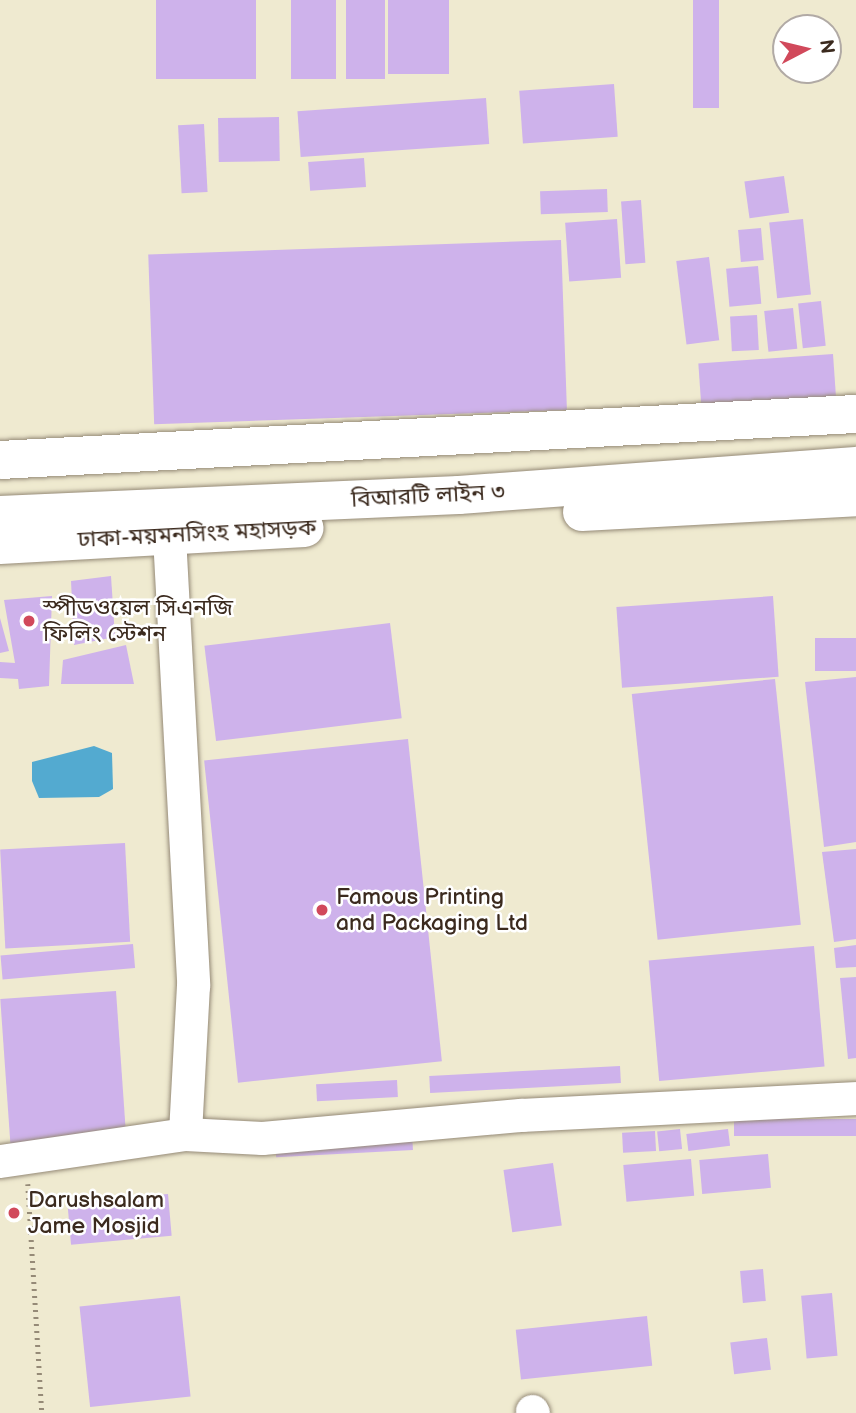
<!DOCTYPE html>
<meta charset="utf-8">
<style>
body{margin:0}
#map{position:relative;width:856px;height:1413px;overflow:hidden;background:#efead0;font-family:"Balsamiq Sans","Noto Sans Bengali",sans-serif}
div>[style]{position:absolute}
.water>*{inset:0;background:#53aad0}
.building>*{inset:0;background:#ceb2eb;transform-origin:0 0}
.path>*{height:4.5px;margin-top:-2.25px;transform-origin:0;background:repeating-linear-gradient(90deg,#958a77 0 2px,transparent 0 7px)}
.roads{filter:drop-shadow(0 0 2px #958a77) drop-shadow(0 0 2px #958a77)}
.minor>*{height:33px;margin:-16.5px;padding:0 16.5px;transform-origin:16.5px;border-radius:16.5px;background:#fff}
.highway>*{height:38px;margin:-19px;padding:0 19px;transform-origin:19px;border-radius:19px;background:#fff}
.dots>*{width:19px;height:19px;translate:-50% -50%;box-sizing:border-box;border:4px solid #fff;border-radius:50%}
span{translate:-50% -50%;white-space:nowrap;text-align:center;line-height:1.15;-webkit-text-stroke:5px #fff;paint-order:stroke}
.street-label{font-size:23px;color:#3b2a1e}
.poi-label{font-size:23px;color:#3b2a1e}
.left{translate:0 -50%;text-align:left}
.north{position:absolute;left:772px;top:14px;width:70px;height:70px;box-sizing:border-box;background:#fff;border:2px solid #b1aaa5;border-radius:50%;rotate:83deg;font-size:19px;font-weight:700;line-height:28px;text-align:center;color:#3b2a1e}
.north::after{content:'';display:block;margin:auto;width:24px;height:32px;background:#d1495b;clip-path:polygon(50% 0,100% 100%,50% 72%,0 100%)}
</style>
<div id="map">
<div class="water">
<i style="clip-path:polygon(94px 746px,112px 753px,113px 789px,99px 797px,39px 798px,32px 781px,32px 762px)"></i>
</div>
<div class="building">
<i style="left:156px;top:0;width:100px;height:79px"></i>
<i style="left:291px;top:0;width:45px;height:79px"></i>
<i style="left:346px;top:0;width:39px;height:79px"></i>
<i style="left:388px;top:0;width:61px;height:74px"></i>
<i style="left:693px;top:0;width:26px;height:108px"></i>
<i style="left:614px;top:84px;width:53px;height:95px;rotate:86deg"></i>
<i style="left:486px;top:98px;width:46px;height:189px;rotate:86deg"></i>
<i style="left:279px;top:117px;width:44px;height:61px;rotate:89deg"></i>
<i style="left:204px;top:124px;width:68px;height:26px;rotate:87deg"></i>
<i style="left:364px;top:158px;width:29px;height:56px;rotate:86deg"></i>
<i style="left:784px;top:176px;width:37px;height:40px;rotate:82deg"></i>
<i style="left:607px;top:189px;width:23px;height:67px;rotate:88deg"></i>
<i style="left:641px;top:200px;width:63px;height:20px;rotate:86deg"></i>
<i style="left:617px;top:219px;width:59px;height:52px;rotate:86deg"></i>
<i style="left:803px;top:219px;width:76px;height:34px;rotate:84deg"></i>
<i style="left:761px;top:228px;width:32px;height:23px;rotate:85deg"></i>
<i style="left:561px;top:240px;width:170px;height:413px;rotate:88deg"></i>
<i style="left:709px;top:257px;width:84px;height:33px;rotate:83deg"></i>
<i style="left:758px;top:266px;width:38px;height:32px;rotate:85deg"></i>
<i style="left:821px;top:301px;width:45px;height:23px;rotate:84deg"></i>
<i style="left:793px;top:308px;width:41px;height:29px;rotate:84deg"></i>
<i style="left:757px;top:315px;width:35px;height:27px;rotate:87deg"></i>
<i style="left:833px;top:354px;width:45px;height:135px;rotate:86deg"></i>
<i style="clip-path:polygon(111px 576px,115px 637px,74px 645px,71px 581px)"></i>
<i style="clip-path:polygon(52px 596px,49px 686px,19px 689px,18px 679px,0 678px,0 662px,15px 663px,4px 600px)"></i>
<i style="left:773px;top:596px;width:81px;height:157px;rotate:86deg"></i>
<i style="clip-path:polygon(0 618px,9px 651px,0 653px)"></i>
<i style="left:390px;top:623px;width:96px;height:187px;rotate:83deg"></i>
<i style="left:856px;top:638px;width:33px;height:41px;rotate:90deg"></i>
<i style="clip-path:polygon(126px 645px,134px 684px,61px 684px,63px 660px)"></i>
<i style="clip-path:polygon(856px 677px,856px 842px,824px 847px,805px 682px)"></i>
<i style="left:775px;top:679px;width:247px;height:144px;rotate:84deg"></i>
<i style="left:408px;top:739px;width:324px;height:205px;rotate:84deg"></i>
<i style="left:125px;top:843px;width:99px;height:125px;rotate:87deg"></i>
<i style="clip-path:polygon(856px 849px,856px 939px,834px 942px,822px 852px)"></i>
<i style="left:133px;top:944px;width:24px;height:133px;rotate:85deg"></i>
<i style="clip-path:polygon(856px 945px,856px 967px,836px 968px,834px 948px)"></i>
<i style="left:814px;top:946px;width:121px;height:166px;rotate:85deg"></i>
<i style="clip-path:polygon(856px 977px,856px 1058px,848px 1059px,840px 978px)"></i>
<i style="left:116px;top:991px;width:145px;height:116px;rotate:86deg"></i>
<i style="left:620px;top:1066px;width:17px;height:191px;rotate:87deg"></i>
<i style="left:397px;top:1080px;width:17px;height:81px;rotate:87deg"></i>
<i style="left:856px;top:1119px;width:17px;height:122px;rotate:90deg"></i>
<i style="left:680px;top:1129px;width:20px;height:23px;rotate:84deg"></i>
<i style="left:728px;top:1129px;width:17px;height:42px;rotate:83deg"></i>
<i style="left:655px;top:1131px;width:20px;height:33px;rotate:87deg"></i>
<i style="left:412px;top:1132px;width:18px;height:137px;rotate:87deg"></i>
<i style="left:768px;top:1154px;width:34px;height:69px;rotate:85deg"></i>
<i style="left:691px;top:1159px;width:37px;height:68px;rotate:85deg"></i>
<i style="left:553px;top:1163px;width:63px;height:50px;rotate:82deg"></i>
<i style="left:168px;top:1194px;width:42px;height:101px;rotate:85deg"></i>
<i style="left:763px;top:1269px;width:32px;height:23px;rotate:85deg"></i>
<i style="left:832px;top:1293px;width:63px;height:31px;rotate:85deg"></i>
<i style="left:180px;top:1296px;width:101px;height:101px;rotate:84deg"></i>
<i style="left:647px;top:1316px;width:50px;height:132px;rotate:84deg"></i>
<i style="left:767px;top:1338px;width:32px;height:37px;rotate:83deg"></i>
</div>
<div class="path">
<i style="left:28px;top:1184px;width:229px;rotate:86.5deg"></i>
</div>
<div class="roads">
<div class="minor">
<i style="left:169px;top:536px;width:450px;rotate:86.9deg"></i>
<i style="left:193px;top:985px;width:149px;rotate:93.1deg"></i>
<i style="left:185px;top:1134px;width:77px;rotate:3deg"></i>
<i style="left:262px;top:1138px;width:261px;rotate:-5.1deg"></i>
<i style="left:522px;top:1115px;width:334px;rotate:-2.9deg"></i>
<i style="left:0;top:1161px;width:187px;rotate:-8.3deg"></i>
<i style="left:532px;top:1411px;width:2px;rotate:63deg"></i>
</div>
<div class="highway">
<i style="left:0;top:460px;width:857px;rotate:-3.08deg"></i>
<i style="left:582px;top:512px;width:274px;rotate:-3.1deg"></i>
<i style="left:0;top:515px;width:459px;rotate:-2.5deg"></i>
<i style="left:459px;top:495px;width:398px;rotate:-4.2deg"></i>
<i style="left:0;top:545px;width:305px;rotate:-3.2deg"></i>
</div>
</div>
<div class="dots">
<i style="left:29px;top:621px;background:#d1495b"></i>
<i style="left:322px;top:910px;background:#d1495b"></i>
<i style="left:14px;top:1213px;background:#d1495b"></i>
</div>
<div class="street-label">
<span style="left:428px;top:496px;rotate:-3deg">বিআরটি লাইন ৩</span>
<span style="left:197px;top:534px;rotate:-3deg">ঢাকা-ময়মনসিংহ মহাসড়ক</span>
</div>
<div class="poi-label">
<span class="left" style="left:43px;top:621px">স্পীডওয়েল সিএনজি<br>ফিলিং স্টেশন</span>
<span class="left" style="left:336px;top:910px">Famous Printing<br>and Packaging Ltd</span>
<span class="left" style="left:28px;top:1213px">Darushsalam<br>Jame Mosjid</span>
</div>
<div class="north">N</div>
</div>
